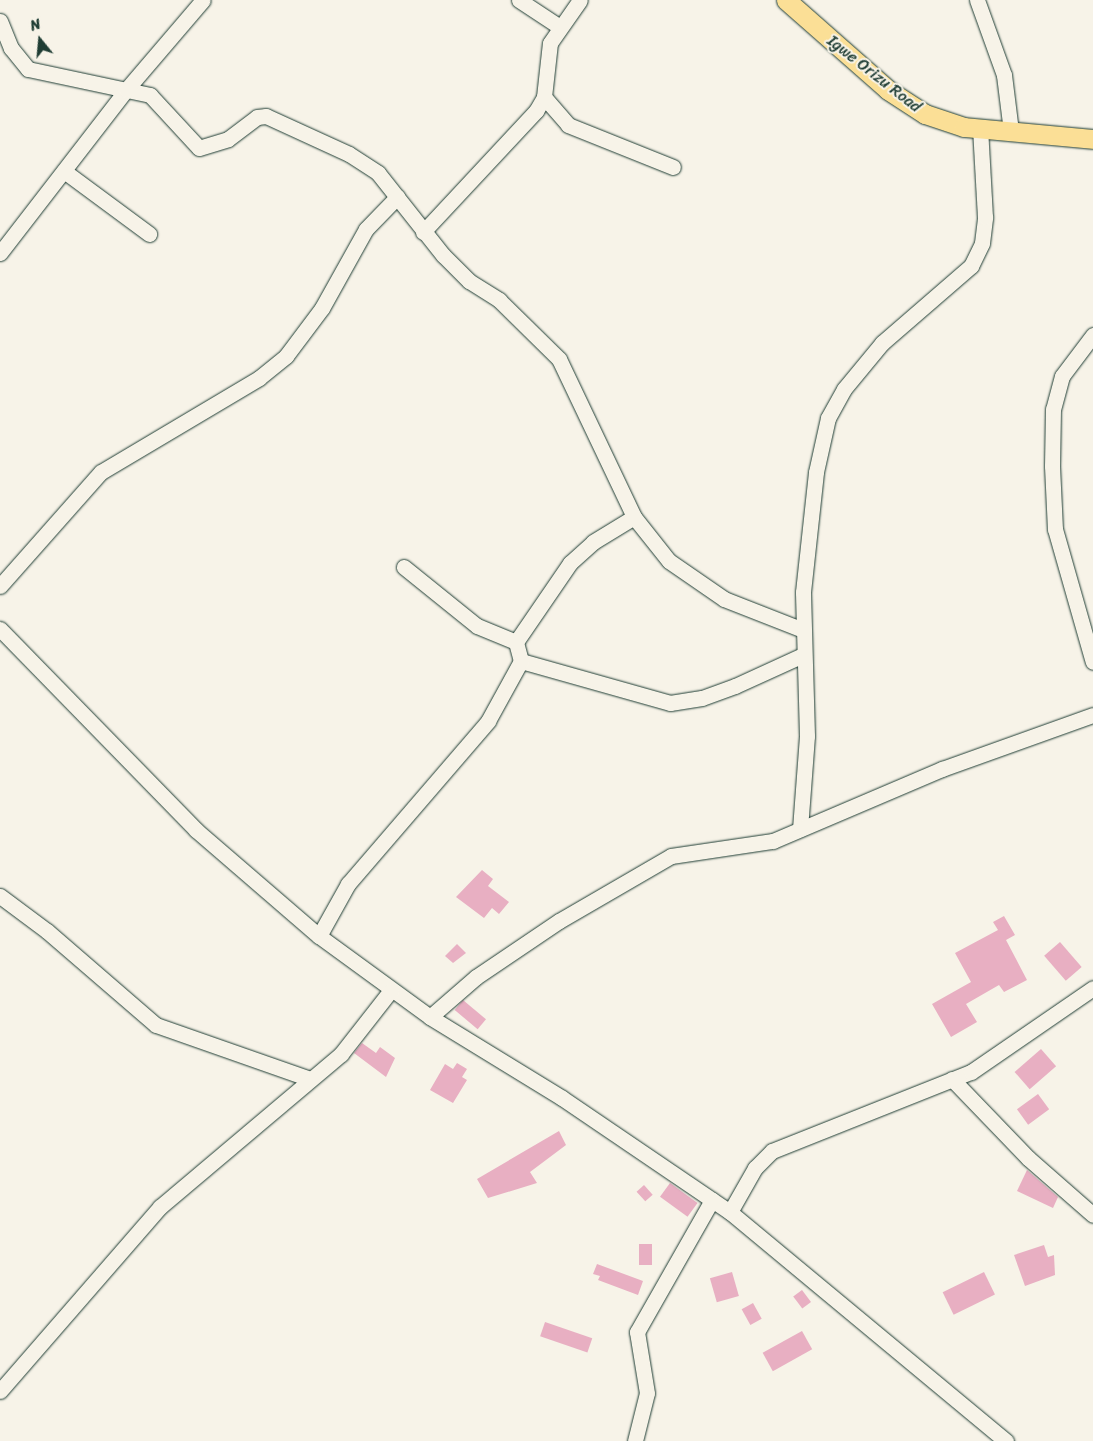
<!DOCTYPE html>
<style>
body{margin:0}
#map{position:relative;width:1093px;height:1441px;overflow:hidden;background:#f7f3e8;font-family:Sriracha,sans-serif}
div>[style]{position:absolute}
.building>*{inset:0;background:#e8afc2;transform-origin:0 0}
.roads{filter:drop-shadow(0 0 1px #1f3d34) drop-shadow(0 0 1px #1f3d34)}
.minor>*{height:15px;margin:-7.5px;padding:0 7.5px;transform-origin:7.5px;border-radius:7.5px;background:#f7f3e8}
.major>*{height:19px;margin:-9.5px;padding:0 9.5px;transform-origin:9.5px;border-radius:9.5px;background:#fbdf96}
span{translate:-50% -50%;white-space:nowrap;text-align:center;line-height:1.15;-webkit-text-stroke:4px #f7f3e8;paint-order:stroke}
.street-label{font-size:16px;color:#1f3d34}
.north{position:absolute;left:15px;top:15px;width:50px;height:50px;-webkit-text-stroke:4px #f7f3e8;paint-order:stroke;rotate:343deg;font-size:14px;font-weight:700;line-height:20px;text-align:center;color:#1f3d34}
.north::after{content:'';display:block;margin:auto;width:18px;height:22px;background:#1f3d34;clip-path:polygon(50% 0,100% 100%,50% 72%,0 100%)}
</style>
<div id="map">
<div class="building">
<i style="clip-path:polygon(482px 870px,493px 879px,488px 886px,509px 902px,499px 914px,492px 908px,484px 918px,456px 897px)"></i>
<i style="clip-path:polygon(1004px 916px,1015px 935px,1006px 940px,1027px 980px,1004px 992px,999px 985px,966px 1004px,977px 1022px,951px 1037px,932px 1004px,971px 982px,955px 953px,998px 930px,993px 922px)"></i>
<i style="left:1060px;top:942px;width:33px;height:21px;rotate:49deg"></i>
<i style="clip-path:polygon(457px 944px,466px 953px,453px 963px,445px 956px)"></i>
<i style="left:463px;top:1000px;width:30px;height:13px;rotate:40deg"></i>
<i style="clip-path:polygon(362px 1043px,376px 1053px,380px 1047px,395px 1058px,386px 1077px,354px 1053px)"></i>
<i style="left:1041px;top:1049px;width:23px;height:35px;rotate:49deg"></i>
<i style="clip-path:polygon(457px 1063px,467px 1069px,462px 1077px,467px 1080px,453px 1103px,430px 1090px,445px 1064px,453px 1069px)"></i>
<i style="left:1038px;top:1094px;width:19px;height:26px;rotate:54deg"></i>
<i style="clip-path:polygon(559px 1131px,566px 1145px,530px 1172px,537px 1183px,488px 1198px,477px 1179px)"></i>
<i style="clip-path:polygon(1027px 1170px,1058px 1197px,1053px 1208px,1017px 1191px)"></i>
<i style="left:670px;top:1183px;width:34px;height:17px;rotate:36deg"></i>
<i style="left:644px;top:1185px;width:13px;height:10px;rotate:48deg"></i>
<i style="left:639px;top:1244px;width:13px;height:21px"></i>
<i style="clip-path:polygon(1044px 1245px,1048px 1257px,1054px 1255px,1055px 1275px,1025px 1286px,1014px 1255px)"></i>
<i style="clip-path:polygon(597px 1264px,643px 1281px,638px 1295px,598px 1280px,600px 1276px,593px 1274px)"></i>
<i style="left:732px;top:1272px;width:25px;height:23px;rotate:74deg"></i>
<i style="left:984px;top:1272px;width:25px;height:46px;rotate:64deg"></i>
<i style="left:802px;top:1290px;width:15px;height:11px;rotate:53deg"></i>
<i style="left:753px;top:1303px;width:18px;height:13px;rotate:61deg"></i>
<i style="left:545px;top:1322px;width:50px;height:15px;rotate:19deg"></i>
<i style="left:802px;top:1331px;width:21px;height:45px;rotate:61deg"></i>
</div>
<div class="roads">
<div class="minor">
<i style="left:519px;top:0;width:49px;rotate:33.4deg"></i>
<i style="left:977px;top:0;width:80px;rotate:70.2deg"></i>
<i style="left:1004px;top:75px;width:56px;rotate:82.9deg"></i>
<i style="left:0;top:21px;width:29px;rotate:68deg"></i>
<i style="left:11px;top:48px;width:27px;rotate:51deg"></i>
<i style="left:28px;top:69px;width:125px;rotate:12deg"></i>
<i style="left:150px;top:95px;width:72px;rotate:47.2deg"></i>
<i style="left:199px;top:148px;width:30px;rotate:-17deg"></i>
<i style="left:228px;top:139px;width:36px;rotate:-37deg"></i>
<i style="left:257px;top:117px;width:9px;rotate:-6deg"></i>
<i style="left:266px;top:116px;width:91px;rotate:24.6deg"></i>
<i style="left:349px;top:154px;width:35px;rotate:33deg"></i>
<i style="left:378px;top:173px;width:105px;rotate:51.6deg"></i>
<i style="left:443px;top:255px;width:37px;rotate:45deg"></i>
<i style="left:469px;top:281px;width:36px;rotate:32deg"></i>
<i style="left:499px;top:300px;width:84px;rotate:44.5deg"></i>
<i style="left:559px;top:359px;width:175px;rotate:64.6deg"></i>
<i style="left:634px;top:517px;width:56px;rotate:51.5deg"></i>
<i style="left:669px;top:561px;width:67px;rotate:34.6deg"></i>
<i style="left:724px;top:599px;width:85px;rotate:21.4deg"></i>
<i style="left:544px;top:97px;width:37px;rotate:49deg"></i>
<i style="left:568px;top:125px;width:113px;rotate:21.8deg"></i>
<i style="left:64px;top:171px;width:106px;rotate:36.5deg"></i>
<i style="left:423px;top:232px;width:166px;rotate:-47deg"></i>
<i style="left:536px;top:111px;width:16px;rotate:-60deg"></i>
<i style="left:544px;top:97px;width:54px;rotate:-83.7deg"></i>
<i style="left:550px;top:43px;width:52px;rotate:-55.1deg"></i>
<i style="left:0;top:253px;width:206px;rotate:-52.3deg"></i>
<i style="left:126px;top:90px;width:118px;rotate:-49.5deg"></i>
<i style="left:1093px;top:335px;width:51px;rotate:127.1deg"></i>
<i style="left:1062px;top:376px;width:34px;rotate:105deg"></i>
<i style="left:1053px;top:409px;width:57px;rotate:91deg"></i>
<i style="left:1052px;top:466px;width:63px;rotate:87.3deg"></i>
<i style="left:1055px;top:529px;width:138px;rotate:74.1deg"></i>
<i style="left:0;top:586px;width:152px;rotate:-48.5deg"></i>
<i style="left:101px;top:472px;width:184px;rotate:-30.7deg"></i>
<i style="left:259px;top:378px;width:35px;rotate:-39deg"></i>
<i style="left:286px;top:356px;width:60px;rotate:-53.1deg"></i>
<i style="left:322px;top:308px;width:90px;rotate:-60.9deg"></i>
<i style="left:366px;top:229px;width:45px;rotate:-45.9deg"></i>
<i style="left:0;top:629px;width:281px;rotate:45.7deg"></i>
<i style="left:196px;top:830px;width:162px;rotate:40.8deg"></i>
<i style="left:319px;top:936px;width:137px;rotate:36.1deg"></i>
<i style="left:430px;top:1017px;width:155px;rotate:31.5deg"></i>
<i style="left:562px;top:1098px;width:203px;rotate:34.2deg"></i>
<i style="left:730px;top:1212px;width:359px;rotate:39.7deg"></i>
<i style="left:516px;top:642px;width:96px;rotate:-55.6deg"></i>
<i style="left:570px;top:563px;width:31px;rotate:-42deg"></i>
<i style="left:593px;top:542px;width:48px;rotate:-31.4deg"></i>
<i style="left:521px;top:661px;width:155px;rotate:15.7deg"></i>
<i style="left:670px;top:703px;width:32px;rotate:-9deg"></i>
<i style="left:702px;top:698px;width:35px;rotate:-20deg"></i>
<i style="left:735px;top:686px;width:75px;rotate:-24.5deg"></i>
<i style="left:800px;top:829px;width:93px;rotate:-85.7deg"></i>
<i style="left:807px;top:736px;width:144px;rotate:-91.6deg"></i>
<i style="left:803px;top:592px;width:121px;rotate:-83.8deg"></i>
<i style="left:816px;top:472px;width:55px;rotate:-77.5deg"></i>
<i style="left:828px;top:418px;width:33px;rotate:-61deg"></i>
<i style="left:844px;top:389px;width:60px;rotate:-50.4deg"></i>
<i style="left:882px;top:343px;width:118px;rotate:-40.9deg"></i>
<i style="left:971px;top:266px;width:25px;rotate:-64deg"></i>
<i style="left:982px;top:243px;width:26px;rotate:-83deg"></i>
<i style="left:985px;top:217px;width:89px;rotate:-93.2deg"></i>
<i style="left:0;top:896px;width:59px;rotate:36.7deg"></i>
<i style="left:47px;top:931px;width:144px;rotate:40.8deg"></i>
<i style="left:156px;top:1025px;width:163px;rotate:19.3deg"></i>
<i style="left:319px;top:936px;width:60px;rotate:-60.9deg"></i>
<i style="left:348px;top:884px;width:215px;rotate:-49.3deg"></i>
<i style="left:488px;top:721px;width:68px;rotate:-61.2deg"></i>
<i style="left:521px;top:661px;width:20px;rotate:-105deg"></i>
<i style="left:516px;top:642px;width:42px;rotate:-157.7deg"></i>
<i style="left:477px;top:626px;width:94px;rotate:-141.1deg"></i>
<i style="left:430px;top:1017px;width:61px;rotate:-41deg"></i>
<i style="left:476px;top:977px;width:100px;rotate:-34deg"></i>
<i style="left:559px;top:921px;width:129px;rotate:-30.1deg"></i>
<i style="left:671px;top:856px;width:103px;rotate:-8.4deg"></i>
<i style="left:773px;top:841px;width:184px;rotate:-23.1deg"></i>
<i style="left:942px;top:769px;width:160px;rotate:-19.7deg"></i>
<i style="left:952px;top:1079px;width:110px;rotate:46.1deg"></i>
<i style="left:1028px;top:1158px;width:86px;rotate:41.2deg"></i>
<i style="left:730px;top:1212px;width:51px;rotate:-60.4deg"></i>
<i style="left:755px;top:1168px;width:24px;rotate:-45deg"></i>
<i style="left:772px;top:1151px;width:214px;rotate:-21.7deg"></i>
<i style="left:971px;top:1072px;width:148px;rotate:-34.5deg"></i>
<i style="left:0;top:1391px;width:244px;rotate:-49deg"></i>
<i style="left:160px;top:1207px;width:237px;rotate:-40.2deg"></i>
<i style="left:341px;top:1054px;width:81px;rotate:-52deg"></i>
<i style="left:635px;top:1441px;width:49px;rotate:-76deg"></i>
<i style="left:647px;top:1393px;width:62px;rotate:-99.3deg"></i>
<i style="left:637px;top:1332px;width:152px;rotate:-60.4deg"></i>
</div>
<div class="major">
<i style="left:786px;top:0;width:136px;rotate:41.4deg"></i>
<i style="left:888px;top:90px;width:44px;rotate:33deg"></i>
<i style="left:925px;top:114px;width:41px;rotate:18.4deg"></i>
<i style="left:964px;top:127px;width:130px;rotate:5.3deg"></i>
</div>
</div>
<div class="street-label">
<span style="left:874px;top:74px;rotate:38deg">Igwe Orizu Road</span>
</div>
<div class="north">N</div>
</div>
